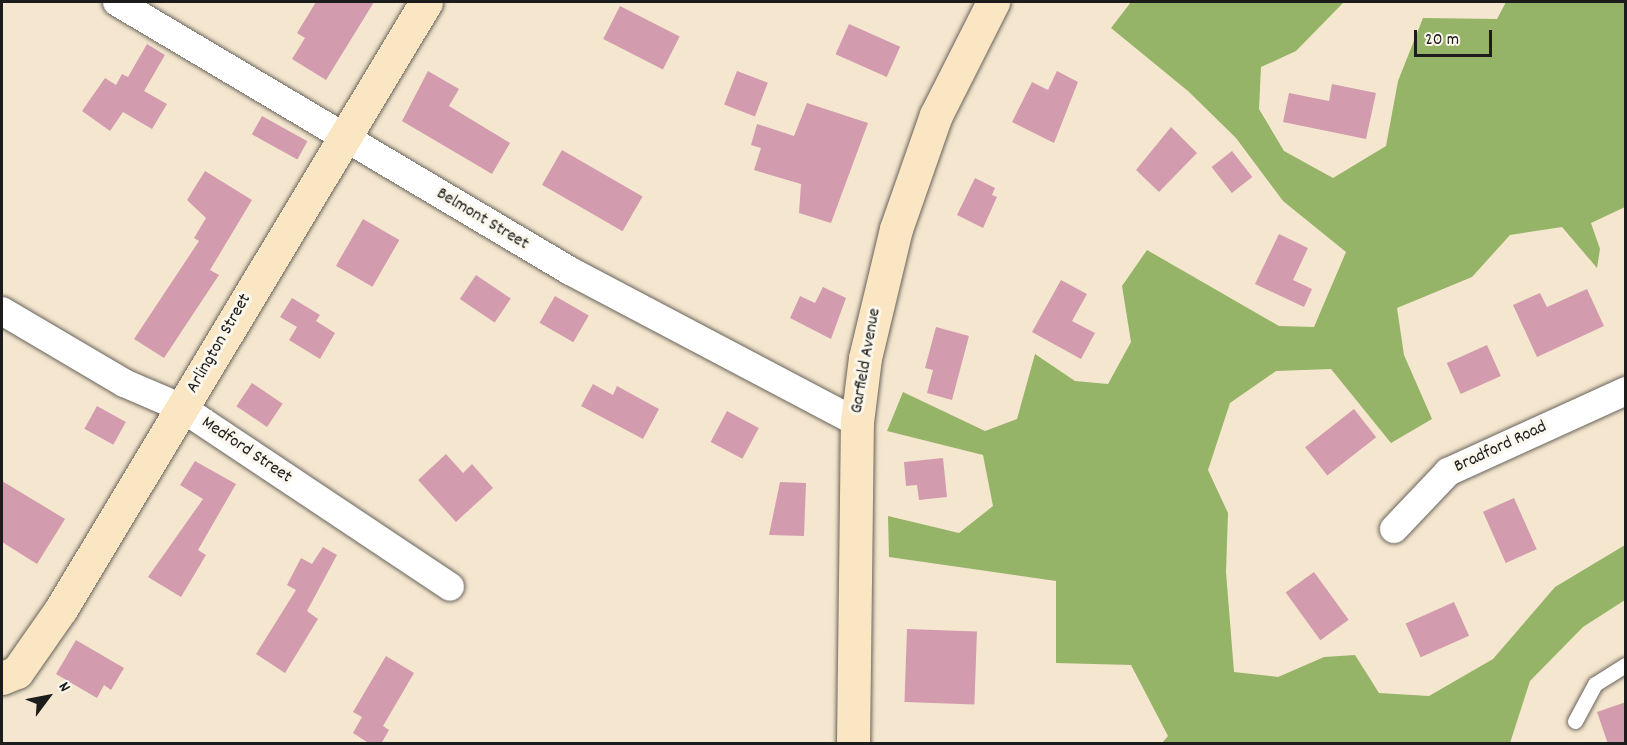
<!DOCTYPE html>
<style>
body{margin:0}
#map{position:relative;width:1627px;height:745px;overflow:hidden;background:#f5e7cf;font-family:Dekko,sans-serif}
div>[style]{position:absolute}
.forest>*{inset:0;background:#96b467}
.building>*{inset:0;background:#d29cae;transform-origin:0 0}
.roads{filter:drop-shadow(0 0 2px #68635b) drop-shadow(0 0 2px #68635b)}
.lane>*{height:15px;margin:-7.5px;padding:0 7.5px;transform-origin:7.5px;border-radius:7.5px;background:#fff}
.street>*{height:28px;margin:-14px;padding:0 14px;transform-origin:14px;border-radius:14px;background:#fff}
.secondary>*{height:33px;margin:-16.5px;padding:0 16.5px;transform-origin:16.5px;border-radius:16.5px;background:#fbe6c4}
span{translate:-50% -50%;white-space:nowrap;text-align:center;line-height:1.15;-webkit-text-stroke:6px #fbf7ec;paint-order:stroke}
.street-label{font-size:18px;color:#1c1c1c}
.frame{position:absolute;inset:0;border:3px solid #1c1c1c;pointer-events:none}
.north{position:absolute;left:18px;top:667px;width:60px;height:60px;-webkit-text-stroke:4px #fbf7ec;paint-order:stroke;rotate:58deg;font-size:16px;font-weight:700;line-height:24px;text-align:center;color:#1c1c1c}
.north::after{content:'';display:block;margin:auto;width:21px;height:27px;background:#1c1c1c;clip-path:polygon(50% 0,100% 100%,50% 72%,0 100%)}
.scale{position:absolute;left:1414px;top:30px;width:78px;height:27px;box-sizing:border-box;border:3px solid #1c1c1c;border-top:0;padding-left:8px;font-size:18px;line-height:21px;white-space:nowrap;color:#1c1c1c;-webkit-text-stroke:4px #fbf7ec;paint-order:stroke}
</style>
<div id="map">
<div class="forest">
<i style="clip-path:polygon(1131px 2px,1344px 2px,1296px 51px,1261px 67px,1259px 109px,1284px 151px,1333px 178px,1386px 146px,1398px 81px,1423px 18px,1497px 19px,1506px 2px,1625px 2px,1625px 207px,1591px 223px,1600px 249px,1597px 268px,1562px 227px,1510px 235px,1472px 277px,1397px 308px,1404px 355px,1432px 419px,1391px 443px,1331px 369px,1276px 371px,1230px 403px,1208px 470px,1228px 513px,1226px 572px,1234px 672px,1278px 677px,1324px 657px,1355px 655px,1379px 693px,1429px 696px,1493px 659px,1555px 587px,1625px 545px,1625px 600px,1583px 627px,1530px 681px,1510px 743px,1162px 743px,1168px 736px,1131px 665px,1056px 663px,1056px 581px,889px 557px,888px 516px,959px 533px,993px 506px,983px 455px,887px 431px,903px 392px,985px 431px,1017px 419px,1035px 354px,1075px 381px,1108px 384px,1131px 342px,1122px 286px,1147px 250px,1279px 326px,1314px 327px,1346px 252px,1283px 201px,1236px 138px,1188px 91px,1111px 28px)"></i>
</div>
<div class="building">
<i style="clip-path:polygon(316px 2px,374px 2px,326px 80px,292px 59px,305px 38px,297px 33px)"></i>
<i style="left:620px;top:6px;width:67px;height:37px;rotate:27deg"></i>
<i style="left:849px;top:24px;width:56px;height:33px;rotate:24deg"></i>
<i style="clip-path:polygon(147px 44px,165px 55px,144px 91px,167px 104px,152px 129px,123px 112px,110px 131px,82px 111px,105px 78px,116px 85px,122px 74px,128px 77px)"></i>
<i style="clip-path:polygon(428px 71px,459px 89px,449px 106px,510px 143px,492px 174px,402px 121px)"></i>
<i style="left:737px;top:71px;width:33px;height:36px;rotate:21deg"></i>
<i style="clip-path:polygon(1057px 71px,1078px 82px,1054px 143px,1012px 122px,1032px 82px,1048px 90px)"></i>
<i style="clip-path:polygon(1332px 84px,1376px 93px,1366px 139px,1283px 122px,1289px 93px,1329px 101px)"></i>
<i style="clip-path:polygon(807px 103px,868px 123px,831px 223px,799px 213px,801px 184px,754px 170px,761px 148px,751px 145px,757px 124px,794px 136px)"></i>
<i style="left:262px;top:116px;width:52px;height:21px;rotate:29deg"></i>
<i style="clip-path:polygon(1171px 127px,1197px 153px,1159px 192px,1136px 170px)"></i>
<i style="left:562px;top:150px;width:93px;height:40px;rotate:30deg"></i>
<i style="left:1232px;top:151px;width:33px;height:26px;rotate:52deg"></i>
<i style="clip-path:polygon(205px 171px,252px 200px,210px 270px,219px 275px,164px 358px,134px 339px,199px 241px,194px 238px,206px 218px,187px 200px)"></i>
<i style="clip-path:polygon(975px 178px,995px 188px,992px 195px,997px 197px,983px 228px,957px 215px)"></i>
<i style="left:363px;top:219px;width:42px;height:54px;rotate:30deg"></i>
<i style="clip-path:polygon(1279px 234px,1308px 248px,1293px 280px,1312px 289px,1304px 307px,1255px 284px)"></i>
<i style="left:476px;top:275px;width:42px;height:29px;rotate:34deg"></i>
<i style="clip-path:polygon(1061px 280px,1087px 294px,1072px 321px,1095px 333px,1081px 359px,1032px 332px)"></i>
<i style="clip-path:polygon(823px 287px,846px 298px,831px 339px,790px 318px,800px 296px,815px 303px)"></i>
<i style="clip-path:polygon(1587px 289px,1604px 326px,1537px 357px,1513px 305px,1540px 293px,1547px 307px)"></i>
<i style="left:555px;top:296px;width:39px;height:31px;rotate:30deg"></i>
<i style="clip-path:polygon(292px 298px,320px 315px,316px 321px,335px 333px,320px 359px,289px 340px,297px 327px,280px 317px)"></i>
<i style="clip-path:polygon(936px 327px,969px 336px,952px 400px,927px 393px,933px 370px,925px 368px)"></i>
<i style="left:1487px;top:345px;width:34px;height:44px;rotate:66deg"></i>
<i style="left:252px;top:383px;width:37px;height:28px;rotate:34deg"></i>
<i style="clip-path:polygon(593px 384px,613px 395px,617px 386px,659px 409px,643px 439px,581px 406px)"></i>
<i style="left:97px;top:406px;width:33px;height:26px;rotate:29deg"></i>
<i style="left:1354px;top:409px;width:36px;height:62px;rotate:52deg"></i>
<i style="left:727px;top:411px;width:36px;height:35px;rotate:28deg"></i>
<i style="clip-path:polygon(446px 454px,463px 473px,472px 464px,493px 488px,456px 522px,418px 480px)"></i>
<i style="clip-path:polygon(943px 458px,947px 497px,919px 500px,917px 485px,906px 486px,904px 462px)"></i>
<i style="clip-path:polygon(195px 461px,236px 484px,198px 550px,206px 555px,181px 597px,148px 577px,203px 499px,180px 485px)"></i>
<i style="clip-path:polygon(2px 481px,65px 519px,37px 564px,2px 542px)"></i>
<i style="clip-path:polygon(780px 482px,806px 483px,804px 536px,769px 535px)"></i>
<i style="left:1514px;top:498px;width:56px;height:34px;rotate:66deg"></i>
<i style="clip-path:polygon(323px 547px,337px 555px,307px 611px,318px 619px,285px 673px,256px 654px,296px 590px,287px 585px,301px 558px,312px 564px)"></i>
<i style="left:1314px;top:572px;width:59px;height:35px;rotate:54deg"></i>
<i style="left:1454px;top:602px;width:37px;height:53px;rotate:66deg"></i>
<i style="left:907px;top:629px;width:70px;height:73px;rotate:2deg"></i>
<i style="clip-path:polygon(76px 640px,124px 668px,111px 690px,104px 685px,97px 698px,56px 674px)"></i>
<i style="clip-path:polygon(386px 656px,414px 673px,383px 726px,389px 730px,381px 744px,370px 744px,353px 733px,362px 717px,353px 712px)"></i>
<i style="clip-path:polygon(1626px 702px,1626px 744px,1608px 744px,1597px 712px)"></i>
</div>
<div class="roads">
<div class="lane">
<i style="left:1575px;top:721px;width:42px;rotate:-61.6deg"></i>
<i style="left:1595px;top:684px;width:36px;rotate:-32deg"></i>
</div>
<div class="street">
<i style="left:117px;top:2px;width:527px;rotate:30.7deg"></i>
<i style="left:570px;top:271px;width:324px;rotate:27.8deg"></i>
<i style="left:2px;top:311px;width:142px;rotate:30.5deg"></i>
<i style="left:124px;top:383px;width:63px;rotate:23.3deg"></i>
<i style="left:182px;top:408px;width:322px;rotate:33.7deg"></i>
<i style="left:1394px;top:529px;width:79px;rotate:-46.5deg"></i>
<i style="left:1448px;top:472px;width:196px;rotate:-24.5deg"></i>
</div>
<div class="secondary">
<i style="left:2px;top:678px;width:16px;rotate:-22deg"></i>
<i style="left:17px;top:672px;width:77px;rotate:-55.1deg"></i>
<i style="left:61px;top:609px;width:708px;rotate:-58.98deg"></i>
<i style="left:853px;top:744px;width:322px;rotate:-89.3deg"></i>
<i style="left:857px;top:422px;width:64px;rotate:-82.9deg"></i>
<i style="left:865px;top:358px;width:133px;rotate:-76.5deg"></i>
<i style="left:896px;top:229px;width:121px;rotate:-70.7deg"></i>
<i style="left:936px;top:115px;width:127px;rotate:-63.2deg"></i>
</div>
</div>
<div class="street-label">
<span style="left:482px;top:220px;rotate:31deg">Belmont Street</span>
<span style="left:220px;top:344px;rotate:-60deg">Arlington Street</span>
<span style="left:867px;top:361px;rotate:-80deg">Garfield Avenue</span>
<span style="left:1501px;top:448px;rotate:-25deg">Bradford Road</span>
<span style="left:246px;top:451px;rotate:34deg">Medford Street</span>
</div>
<div class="frame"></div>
<div class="north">N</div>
<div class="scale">20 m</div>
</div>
